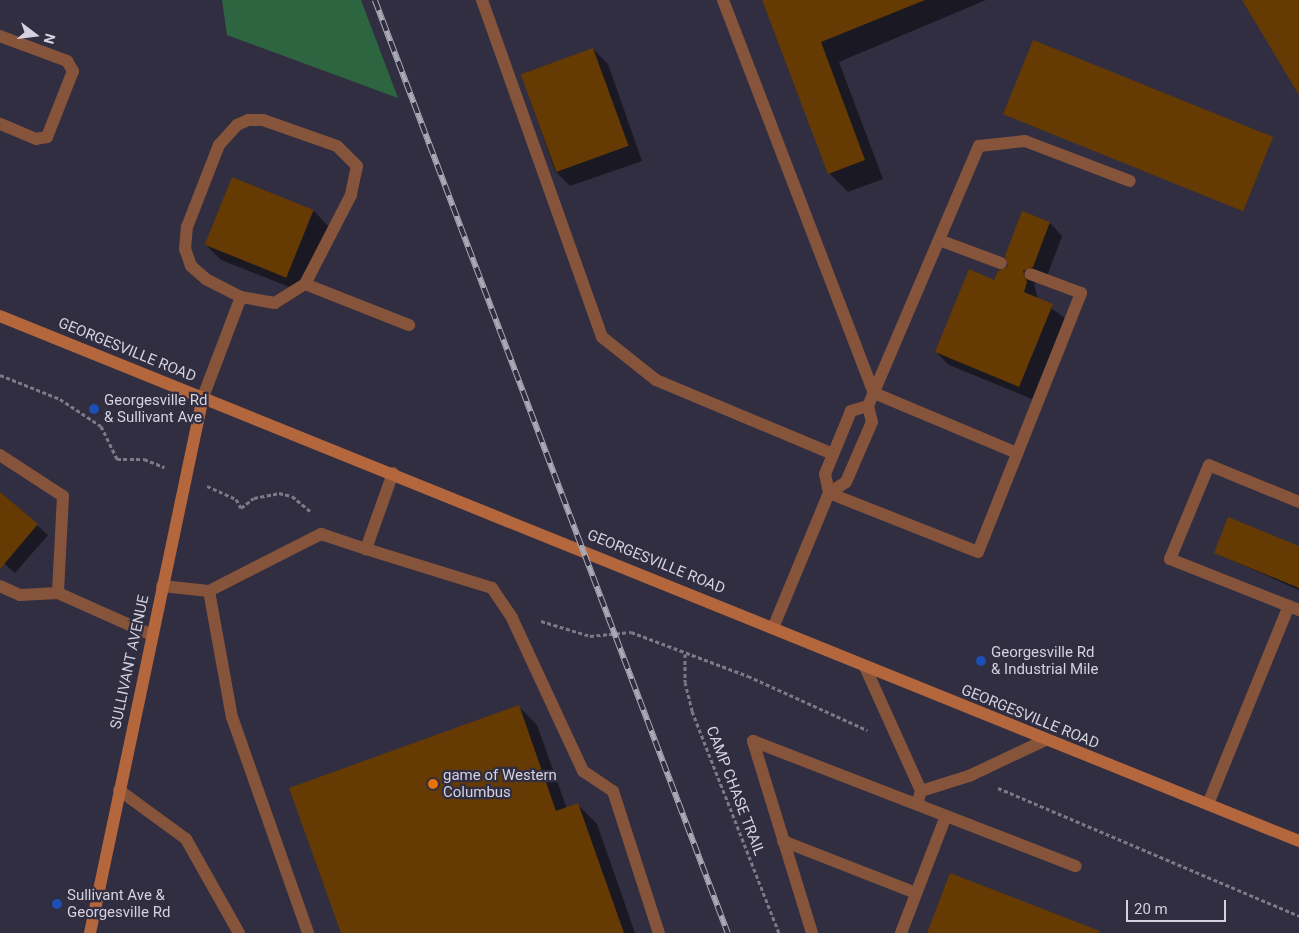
<!DOCTYPE html>
<style>
body{margin:0}
#map{position:relative;width:1299px;height:933px;overflow:hidden;background:#312e41;font-family:Roboto,sans-serif}
div>[style]{position:absolute}
.green>*{inset:0;background:#2d6540}
.shadow>*{inset:0;background:#0007}
.building>*{inset:0;background:#653a03;transform-origin:0 0}
.path>*{height:3px;margin-top:-1.5px;transform-origin:0;background:repeating-linear-gradient(90deg,#7c7989 0 4px,transparent 0 6.5px)}
.lane>*{height:12px;margin:-6px;padding:0 6px;transform-origin:6px;border-radius:6px;background:#85543b}
.secondary>*{height:12px;margin:-6px;padding:0 6px;transform-origin:6px;border-radius:6px;background:#b4663c}
.rail>*{height:5.5px;margin-top:-2.75px;transform-origin:0;background:repeating-linear-gradient(90deg,#312e41 0 11px,#aaa9b6 0 22px);box-sizing:border-box;border-block:1px solid #aaa9b6}
.dots>*{width:14px;height:14px;translate:-50% -50%;box-sizing:border-box;border:2px solid #312e41;border-radius:50%}
span{translate:-50% -50%;white-space:nowrap;text-align:center;line-height:1.15;-webkit-text-stroke:4.5px #312e41;paint-order:stroke}
.street-label{font-size:15px;color:#d3d2de}
.poi-label{font-size:15px;color:#d3d2de}
.left{translate:0 -50%;text-align:left}
.north{position:absolute;left:10px;top:10px;width:50px;height:50px;-webkit-text-stroke:4px #312e41;paint-order:stroke;rotate:105deg;font-size:14px;font-weight:700;line-height:20px;text-align:center;color:#d3d2de}
.north::after{content:'';display:block;margin:auto;width:18px;height:22px;background:#d3d2de;clip-path:polygon(50% 0,100% 100%,50% 72%,0 100%)}
.scale{position:absolute;left:1126px;top:900px;width:100px;height:22px;box-sizing:border-box;border:2px solid #d3d2de;border-top:0;padding-left:6px;font-size:15px;line-height:18px;white-space:nowrap;color:#d3d2de;-webkit-text-stroke:4px #312e41;paint-order:stroke}
</style>
<div id="map">
<div class="green">
<i style="clip-path:polygon(222px 0,361px 0,398px 98px,227px 35px)"></i>
</div>
<div class="shadow">
<i style="clip-path:polygon(764px 0,986px 0,839px 62px,883px 179px,848px 192px,829px 173px)"></i>
<i style="clip-path:polygon(593px 49px,608px 64px,642px 161px,570px 186px,555px 171px,521px 74px)"></i>
<i style="clip-path:polygon(314px 211px,328px 226px,302px 292px,221px 260px,206px 245px)"></i>
<i style="clip-path:polygon(1050px 223px,1062px 236px,1046px 279px,1034px 284px,1038px 299px,1065px 318px,1032px 399px,949px 365px,936px 352px)"></i>
<i style="clip-path:polygon(0 493px,48px 535px,15px 573px,0 560px)"></i>
<i style="clip-path:polygon(1299px 548px,1299px 590px,1215px 553px)"></i>
<i style="clip-path:polygon(518px 706px,537px 725px,567px 809px,578px 805px,597px 824px,635px 933px,342px 933px)"></i>
</div>
<div class="building">
<i style="clip-path:polygon(762px 0,925px 0,821px 42px,865px 160px,828px 174px)"></i>
<i style="clip-path:polygon(1242px 0,1299px 0,1299px 95px)"></i>
<i style="left:1033px;top:40px;width:259px;height:80px;rotate:22deg"></i>
<i style="left:593px;top:48px;width:104px;height:77px;rotate:70deg"></i>
<i style="left:232px;top:177px;width:88px;height:73px;rotate:22deg"></i>
<i style="clip-path:polygon(1022px 211px,1050px 222px,1033px 267px,1023px 271px,1027px 282px,1024px 292px,1053px 304px,1019px 387px,935px 352px,969px 269px,994px 280px,998px 271px,1008px 266px,1005px 256px)"></i>
<i style="clip-path:polygon(0 492px,38px 524px,0 569px)"></i>
<i style="clip-path:polygon(1228px 517px,1299px 546px,1299px 588px,1214px 553px)"></i>
<i style="clip-path:polygon(519px 705px,556px 811px,578px 803px,624px 933px,341px 933px,289px 788px)"></i>
<i style="clip-path:polygon(950px 873px,1100px 931px,1099px 933px,927px 933px)"></i>
</div>
<div class="path">
<i style="left:0;top:375px;width:65px;rotate:21.8deg"></i>
<i style="left:60px;top:399px;width:49px;rotate:33.4deg"></i>
<i style="left:101px;top:426px;width:37px;rotate:64deg"></i>
<i style="left:117px;top:459px;width:27px"></i>
<i style="left:144px;top:459px;width:22px;rotate:22deg"></i>
<i style="left:207px;top:486px;width:32px;rotate:24deg"></i>
<i style="left:236px;top:499px;width:10px;rotate:61deg"></i>
<i style="left:241px;top:508px;width:16px;rotate:-38deg"></i>
<i style="left:254px;top:498px;width:25px;rotate:-11deg"></i>
<i style="left:279px;top:493px;width:13px;rotate:13deg"></i>
<i style="left:292px;top:496px;width:25px;rotate:40deg"></i>
<i style="left:541px;top:621px;width:51px;rotate:17deg"></i>
<i style="left:590px;top:636px;width:41px;rotate:-5.6deg"></i>
<i style="left:631px;top:632px;width:125px;rotate:20.6deg"></i>
<i style="left:748px;top:676px;width:131px;rotate:24.4deg"></i>
<i style="left:685px;top:654px;width:28px;rotate:90deg"></i>
<i style="left:685px;top:682px;width:30px;rotate:76deg"></i>
<i style="left:692px;top:711px;width:238px;rotate:68.6deg"></i>
<i style="left:998px;top:788px;width:327px;rotate:23deg"></i>
</div>
<div class="lane">
<i style="left:482px;top:0;width:358px;rotate:70.4deg"></i>
<i style="left:602px;top:337px;width:69px;rotate:38.5deg"></i>
<i style="left:656px;top:380px;width:192px;rotate:22.7deg"></i>
<i style="left:723px;top:0;width:421px;rotate:69deg"></i>
<i style="left:874px;top:393px;width:155px;rotate:22.8deg"></i>
<i style="left:0;top:36px;width:72px;rotate:20.5deg"></i>
<i style="left:67px;top:61px;width:12px;rotate:59deg"></i>
<i style="left:73px;top:71px;width:71px;rotate:111.5deg"></i>
<i style="left:47px;top:137px;width:11px;rotate:170deg"></i>
<i style="left:36px;top:139px;width:39px;rotate:-157deg"></i>
<i style="left:248px;top:120px;width:15px"></i>
<i style="left:263px;top:120px;width:78px;rotate:19.4deg"></i>
<i style="left:337px;top:146px;width:28px;rotate:45deg"></i>
<i style="left:357px;top:166px;width:30px;rotate:102deg"></i>
<i style="left:351px;top:195px;width:100px;rotate:117.3deg"></i>
<i style="left:305px;top:284px;width:36px;rotate:148deg"></i>
<i style="left:275px;top:303px;width:35px;rotate:-170deg"></i>
<i style="left:241px;top:297px;width:39px;rotate:-153deg"></i>
<i style="left:206px;top:279px;width:20px;rotate:-139deg"></i>
<i style="left:191px;top:266px;width:18px;rotate:-109deg"></i>
<i style="left:185px;top:249px;width:22px;rotate:-85deg"></i>
<i style="left:187px;top:227px;width:88px;rotate:-68.7deg"></i>
<i style="left:219px;top:145px;width:27px;rotate:-48deg"></i>
<i style="left:237px;top:125px;width:12px;rotate:-24deg"></i>
<i style="left:939px;top:240px;width:66px;rotate:20.4deg"></i>
<i style="left:305px;top:284px;width:112px;rotate:21.5deg"></i>
<i style="left:203px;top:397px;width:107px;rotate:-69.2deg"></i>
<i style="left:868px;top:406px;width:18px;rotate:164deg"></i>
<i style="left:851px;top:411px;width:68px;rotate:112.4deg"></i>
<i style="left:825px;top:474px;width:19px;rotate:78deg"></i>
<i style="left:829px;top:493px;width:20px;rotate:-33deg"></i>
<i style="left:846px;top:482px;width:65px;rotate:-66.6deg"></i>
<i style="left:872px;top:422px;width:16px;rotate:-104deg"></i>
<i style="left:868px;top:406px;width:283px;rotate:-66.9deg"></i>
<i style="left:979px;top:146px;width:46px;rotate:-6.2deg"></i>
<i style="left:1025px;top:141px;width:112px;rotate:20.9deg"></i>
<i style="left:0;top:455px;width:75px;rotate:33.1deg"></i>
<i style="left:63px;top:496px;width:97px;rotate:93deg"></i>
<i style="left:58px;top:593px;width:38px;rotate:177deg"></i>
<i style="left:20px;top:595px;width:22px;rotate:-156deg"></i>
<i style="left:393px;top:473px;width:81px;rotate:109.6deg"></i>
<i style="left:366px;top:549px;width:132px;rotate:17.2deg"></i>
<i style="left:492px;top:588px;width:36px;rotate:56deg"></i>
<i style="left:512px;top:618px;width:169px;rotate:65.1deg"></i>
<i style="left:583px;top:771px;width:36px;rotate:34deg"></i>
<i style="left:613px;top:791px;width:149px;rotate:72.1deg"></i>
<i style="left:1299px;top:502px;width:97px;rotate:-157.7deg"></i>
<i style="left:1209px;top:465px;width:102px;rotate:112.5deg"></i>
<i style="left:1170px;top:559px;width:139px;rotate:21.6deg"></i>
<i style="left:162px;top:586px;width:47px;rotate:6.1deg"></i>
<i style="left:209px;top:591px;width:128px;rotate:79.7deg"></i>
<i style="left:232px;top:717px;width:229px;rotate:70.6deg"></i>
<i style="left:209px;top:591px;width:126px;rotate:-27deg"></i>
<i style="left:321px;top:534px;width:47px;rotate:18.4deg"></i>
<i style="left:58px;top:593px;width:103px;rotate:24.1deg"></i>
<i style="left:773px;top:628px;width:146px;rotate:-67.5deg"></i>
<i style="left:829px;top:493px;width:160px;rotate:21.6deg"></i>
<i style="left:978px;top:552px;width:279px;rotate:-68.3deg"></i>
<i style="left:1081px;top:293px;width:54px;rotate:-159.6deg"></i>
<i style="left:866px;top:669px;width:134px;rotate:65.7deg"></i>
<i style="left:921px;top:791px;width:14px;rotate:107deg"></i>
<i style="left:119px;top:790px;width:83px;rotate:36.2deg"></i>
<i style="left:186px;top:839px;width:108px;rotate:60.6deg"></i>
<i style="left:921px;top:791px;width:50px;rotate:-17.4deg"></i>
<i style="left:969px;top:776px;width:82px;rotate:-25.3deg"></i>
<i style="left:1208px;top:804px;width:214px;rotate:-67.8deg"></i>
<i style="left:783px;top:841px;width:143px;rotate:21.4deg"></i>
<i style="left:812px;top:933px;width:201px;rotate:-107.1deg"></i>
<i style="left:753px;top:741px;width:346px;rotate:21.2deg"></i>
<i style="left:901px;top:933px;width:125px;rotate:-69deg"></i>
</div>
<div class="secondary">
<i style="left:0;top:316px;width:1401px;rotate:22.01deg"></i>
<i style="left:90px;top:933px;width:548px;rotate:-78.1deg"></i>
</div>
<div class="rail">
<i style="left:375px;top:0;width:998px;rotate:69.28deg"></i>
</div>
<div class="dots">
<i style="left:94px;top:409px;background:#1a4fb4"></i>
<i style="left:981px;top:661px;background:#1a4fb4"></i>
<i style="left:433px;top:784px;background:#e8710a"></i>
<i style="left:57px;top:904px;background:#1a4fb4"></i>
</div>
<div class="street-label">
<span style="left:127px;top:350px;rotate:22deg">GEORGESVILLE ROAD</span>
<span style="left:656px;top:562px;rotate:22deg">GEORGESVILLE ROAD</span>
<span style="left:130px;top:662px;rotate:-78deg">SULLIVANT AVENUE</span>
<span style="left:1030px;top:717px;rotate:22deg">GEORGESVILLE ROAD</span>
<span style="left:735px;top:791px;rotate:69deg">CAMP CHASE TRAIL</span>
</div>
<div class="poi-label">
<span class="left" style="left:104px;top:409px">Georgesville Rd<br>&amp; Sullivant Ave</span>
<span class="left" style="left:991px;top:661px">Georgesville Rd<br>&amp; Industrial Mile</span>
<span class="left" style="left:443px;top:784px">game of Western<br>Columbus</span>
<span class="left" style="left:67px;top:904px">Sullivant Ave &amp;<br>Georgesville Rd</span>
</div>
<div class="north">N</div>
<div class="scale">20 m</div>
</div>
